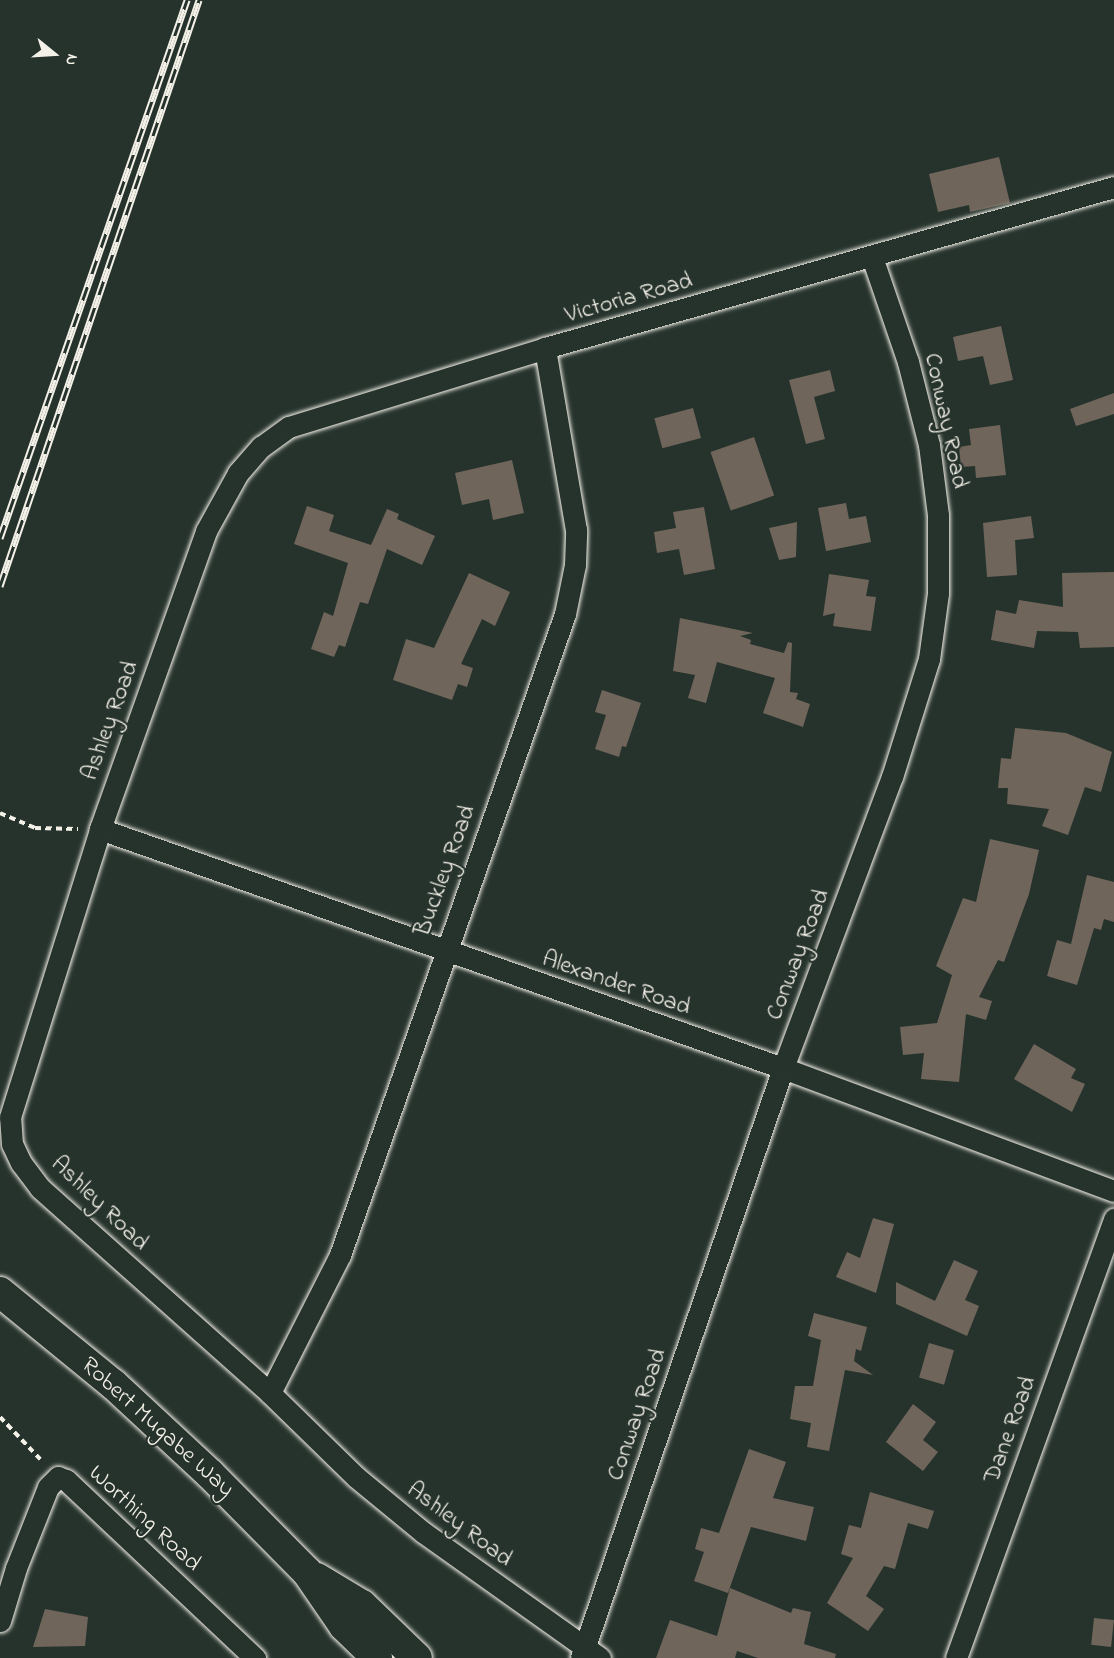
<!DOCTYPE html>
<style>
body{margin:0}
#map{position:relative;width:1114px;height:1658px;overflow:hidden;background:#26332d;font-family:"Indie Flower",sans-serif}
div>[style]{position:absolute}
.building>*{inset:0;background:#70655a;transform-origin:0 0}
.path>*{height:4px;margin-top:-2px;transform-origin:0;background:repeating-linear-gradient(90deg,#f4f1e8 0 6px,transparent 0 10.5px)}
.roads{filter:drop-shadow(0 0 2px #f4f1e8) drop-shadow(0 0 2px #f4f1e8)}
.street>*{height:21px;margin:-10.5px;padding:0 10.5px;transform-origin:10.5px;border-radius:10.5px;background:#26332d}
.secondary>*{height:30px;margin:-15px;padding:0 15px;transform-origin:15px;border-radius:15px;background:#26332d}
.rail>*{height:7px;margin-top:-3.5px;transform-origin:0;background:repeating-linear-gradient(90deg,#26332d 0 14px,#f4f1e8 0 28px);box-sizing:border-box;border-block:2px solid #f4f1e8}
span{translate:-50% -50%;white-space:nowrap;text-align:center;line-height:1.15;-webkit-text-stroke:4.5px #26332d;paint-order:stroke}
.street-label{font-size:24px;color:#f4f1e8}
.north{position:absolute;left:24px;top:24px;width:60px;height:60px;-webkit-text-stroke:4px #26332d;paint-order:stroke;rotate:108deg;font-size:16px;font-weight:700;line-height:24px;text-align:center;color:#f4f1e8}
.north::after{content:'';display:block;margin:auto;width:21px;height:27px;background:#f4f1e8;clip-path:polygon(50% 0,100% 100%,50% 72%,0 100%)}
</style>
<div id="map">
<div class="building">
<i style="clip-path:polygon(999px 157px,1010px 203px,970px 212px,969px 205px,938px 212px,929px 174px)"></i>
<i style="clip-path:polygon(1001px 326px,1013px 380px,990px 385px,983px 356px,958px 361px,953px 337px)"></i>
<i style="clip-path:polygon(830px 370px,835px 391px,814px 397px,825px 439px,806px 444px,789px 380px)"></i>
<i style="clip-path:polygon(1114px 393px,1114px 414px,1076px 426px,1070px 409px)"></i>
<i style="left:693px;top:408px;width:31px;height:40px;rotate:75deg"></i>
<i style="clip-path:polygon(1000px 425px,1006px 475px,976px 478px,975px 466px,961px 467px,959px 447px,971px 445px,969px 429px)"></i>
<i style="left:754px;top:437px;width:62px;height:46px;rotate:71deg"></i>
<i style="clip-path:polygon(512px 460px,524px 513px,493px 520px,489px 499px,462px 505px,455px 473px)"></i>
<i style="clip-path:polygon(846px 503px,849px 519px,866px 516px,871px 542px,826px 551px,818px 508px)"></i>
<i style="clip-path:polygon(307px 506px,334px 515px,329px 531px,371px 545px,387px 509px,399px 514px,397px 519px,435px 536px,422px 565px,387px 549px,368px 604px,360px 602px,345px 647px,339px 645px,334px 657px,311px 649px,324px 612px,333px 616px,348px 563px,294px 544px)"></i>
<i style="clip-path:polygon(704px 507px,715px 569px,684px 575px,679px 549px,657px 553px,654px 532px,676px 528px,673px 512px)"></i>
<i style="clip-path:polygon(1031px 516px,1034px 538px,1015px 540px,1017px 575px,987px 577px,983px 523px)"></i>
<i style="clip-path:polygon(797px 522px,796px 557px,779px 560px,769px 528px)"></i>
<i style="clip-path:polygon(1114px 572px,1114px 647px,1080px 648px,1078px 632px,1037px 631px,1034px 648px,991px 640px,996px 610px,1016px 614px,1019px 600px,1063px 607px,1062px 573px)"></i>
<i style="clip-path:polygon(469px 573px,510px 592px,495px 626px,482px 619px,461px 664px,473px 668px,467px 687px,458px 684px,452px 700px,393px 680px,406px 639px,434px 648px)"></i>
<i style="clip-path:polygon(829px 574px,869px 580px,866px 596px,876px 597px,871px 631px,833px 626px,835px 613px,823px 616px)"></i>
<i style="clip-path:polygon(680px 618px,753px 633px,740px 636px,751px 640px,750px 644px,784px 653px,788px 642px,792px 643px,790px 692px,798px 693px,796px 699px,810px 704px,803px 727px,763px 713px,775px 678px,717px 662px,706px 703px,688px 698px,695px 675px,673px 671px)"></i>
<i style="clip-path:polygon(602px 690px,641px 703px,626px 747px,622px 746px,619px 757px,595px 749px,606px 715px,595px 712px)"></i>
<i style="clip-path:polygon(1015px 728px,1066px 733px,1112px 752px,1101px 792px,1085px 787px,1068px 835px,1042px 826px,1049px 809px,1007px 804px,1008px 788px,998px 788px,1001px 758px,1011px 759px)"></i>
<i style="clip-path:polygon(990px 839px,1039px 850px,1029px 894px,1004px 962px,998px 960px,979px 997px,992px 1001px,986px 1020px,966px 1014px,959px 1082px,921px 1079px,924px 1053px,903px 1055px,900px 1027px,937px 1023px,952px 975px,936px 966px,963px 898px,976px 902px)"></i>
<i style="clip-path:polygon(1087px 875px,1114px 882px,1114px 922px,1104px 919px,1101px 930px,1094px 928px,1077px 985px,1047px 976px,1057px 940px,1071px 944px)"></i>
<i style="clip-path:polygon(1034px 1044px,1076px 1069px,1071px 1078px,1085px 1084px,1072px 1112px,1014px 1079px)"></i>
<i style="clip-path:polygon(873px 1218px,894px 1224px,876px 1293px,836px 1277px,847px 1252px,860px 1258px)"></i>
<i style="clip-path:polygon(954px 1260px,978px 1271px,965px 1300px,979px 1306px,967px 1336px,896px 1304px,896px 1282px,935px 1301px)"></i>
<i style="clip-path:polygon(814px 1313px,867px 1327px,861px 1351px,856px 1349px,854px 1361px,873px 1375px,845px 1370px,829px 1451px,807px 1447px,811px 1423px,790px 1419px,795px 1386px,813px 1386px,821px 1340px,808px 1336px)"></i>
<i style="left:929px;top:1343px;width:26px;height:36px;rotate:16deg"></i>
<i style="clip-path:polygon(913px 1404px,936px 1422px,923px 1440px,938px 1452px,923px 1471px,886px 1442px)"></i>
<i style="clip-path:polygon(749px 1449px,786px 1462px,773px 1498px,814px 1507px,806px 1541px,751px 1527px,728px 1593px,694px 1581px,704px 1552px,695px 1549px,701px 1528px,719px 1533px)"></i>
<i style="clip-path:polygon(870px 1492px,934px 1511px,928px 1529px,908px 1523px,895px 1569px,884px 1566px,866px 1596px,884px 1609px,868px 1631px,827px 1603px,853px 1558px,841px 1554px,849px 1525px,861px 1528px)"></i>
<i style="clip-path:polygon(730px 1588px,791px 1613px,793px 1608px,811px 1612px,804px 1644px,836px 1654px,835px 1658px,758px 1658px,737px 1651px,735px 1658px,656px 1658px,670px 1620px,717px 1636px)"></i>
<i style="clip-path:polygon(45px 1609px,88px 1617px,85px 1646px,33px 1647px)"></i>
<i style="left:1094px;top:1618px;width:20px;height:27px;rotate:6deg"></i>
</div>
<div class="path">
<i style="left:0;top:813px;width:38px;rotate:23deg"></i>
<i style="left:35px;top:828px;width:43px;rotate:1.3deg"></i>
<i style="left:0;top:1417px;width:62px;rotate:46.3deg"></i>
</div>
<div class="roads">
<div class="street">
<i style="left:100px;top:829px;width:724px;rotate:19.29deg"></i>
<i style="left:783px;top:1068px;width:353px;rotate:20.4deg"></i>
<i style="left:270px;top:1393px;width:155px;rotate:-63.1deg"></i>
<i style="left:340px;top:1255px;width:679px;rotate:-70.66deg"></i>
<i style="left:565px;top:614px;width:50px;rotate:-78.5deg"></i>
<i style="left:575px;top:565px;width:35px;rotate:-88deg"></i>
<i style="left:576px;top:530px;width:185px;rotate:-99.7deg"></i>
<i style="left:0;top:1621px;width:55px;rotate:-73.2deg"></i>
<i style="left:16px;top:1568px;width:87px;rotate:-68.4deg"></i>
<i style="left:48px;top:1487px;width:14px;rotate:-45deg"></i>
<i style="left:58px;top:1477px;width:9px;rotate:21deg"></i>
<i style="left:66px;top:1480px;width:260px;rotate:43.3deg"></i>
<i style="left:581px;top:1658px;width:624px;rotate:-71.1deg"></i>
<i style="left:783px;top:1068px;width:311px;rotate:-69.5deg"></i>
<i style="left:892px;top:777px;width:124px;rotate:-72.6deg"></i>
<i style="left:929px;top:659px;width:67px;rotate:-82.2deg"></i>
<i style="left:938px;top:593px;width:78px;rotate:-90deg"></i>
<i style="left:938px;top:515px;width:71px;rotate:-97.3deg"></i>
<i style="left:929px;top:445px;width:86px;rotate:-104.2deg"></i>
<i style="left:908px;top:362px;width:111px;rotate:-108.9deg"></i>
<i style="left:600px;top:1658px;width:216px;rotate:-144.6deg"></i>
<i style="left:424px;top:1533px;width:88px;rotate:-140.5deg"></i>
<i style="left:356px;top:1477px;width:120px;rotate:-135.7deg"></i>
<i style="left:270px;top:1393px;width:308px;rotate:-138.3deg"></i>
<i style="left:40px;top:1188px;width:31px;rotate:-127deg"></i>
<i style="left:21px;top:1163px;width:21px;rotate:-115deg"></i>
<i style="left:12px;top:1144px;width:27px;rotate:-94deg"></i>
<i style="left:10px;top:1117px;width:302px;rotate:-72.6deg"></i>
<i style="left:100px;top:829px;width:316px;rotate:-70.4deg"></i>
<i style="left:206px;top:531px;width:66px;rotate:-61.1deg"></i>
<i style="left:238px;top:473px;width:35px;rotate:-49deg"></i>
<i style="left:261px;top:447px;width:34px;rotate:-36deg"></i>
<i style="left:289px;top:427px;width:268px;rotate:-17.1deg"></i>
<i style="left:545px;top:348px;width:591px;rotate:-15.8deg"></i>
<i style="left:956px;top:1658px;width:467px;rotate:-70.2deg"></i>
</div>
<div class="secondary">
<i style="left:0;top:1292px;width:146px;rotate:39.2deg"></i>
<i style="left:113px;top:1384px;width:132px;rotate:42.9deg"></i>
<i style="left:210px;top:1474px;width:138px;rotate:45.3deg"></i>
<i style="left:307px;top:1572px;width:65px;rotate:55.6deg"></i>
<i style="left:344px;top:1626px;width:46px;rotate:44.1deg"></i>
<i style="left:317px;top:1578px;width:52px;rotate:31deg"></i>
<i style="left:362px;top:1605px;width:76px;rotate:43.9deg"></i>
</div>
</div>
<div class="rail">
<i style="left:0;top:538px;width:570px;rotate:-70.83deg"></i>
<i style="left:0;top:586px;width:619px;rotate:-71.24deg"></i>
</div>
<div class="street-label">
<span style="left:629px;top:299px;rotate:-16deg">Victoria Road</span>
<span style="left:945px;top:421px;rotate:78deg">Conway Road</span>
<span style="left:111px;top:721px;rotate:-70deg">Ashley Road</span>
<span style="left:446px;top:871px;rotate:-70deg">Buckley Road</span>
<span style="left:799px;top:955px;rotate:-69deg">Conway Road</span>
<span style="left:616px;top:984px;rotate:19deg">Alexander Road</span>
<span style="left:99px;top:1204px;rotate:44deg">Ashley Road</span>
<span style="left:638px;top:1415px;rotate:-71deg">Conway Road</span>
<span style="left:157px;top:1428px;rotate:42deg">Robert Mugabe Way</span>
<span style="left:1011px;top:1430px;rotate:-70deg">Dane Road</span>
<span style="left:144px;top:1519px;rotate:43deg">Worthing Road</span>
<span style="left:459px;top:1525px;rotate:37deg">Ashley Road</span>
</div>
<div class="north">N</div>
</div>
